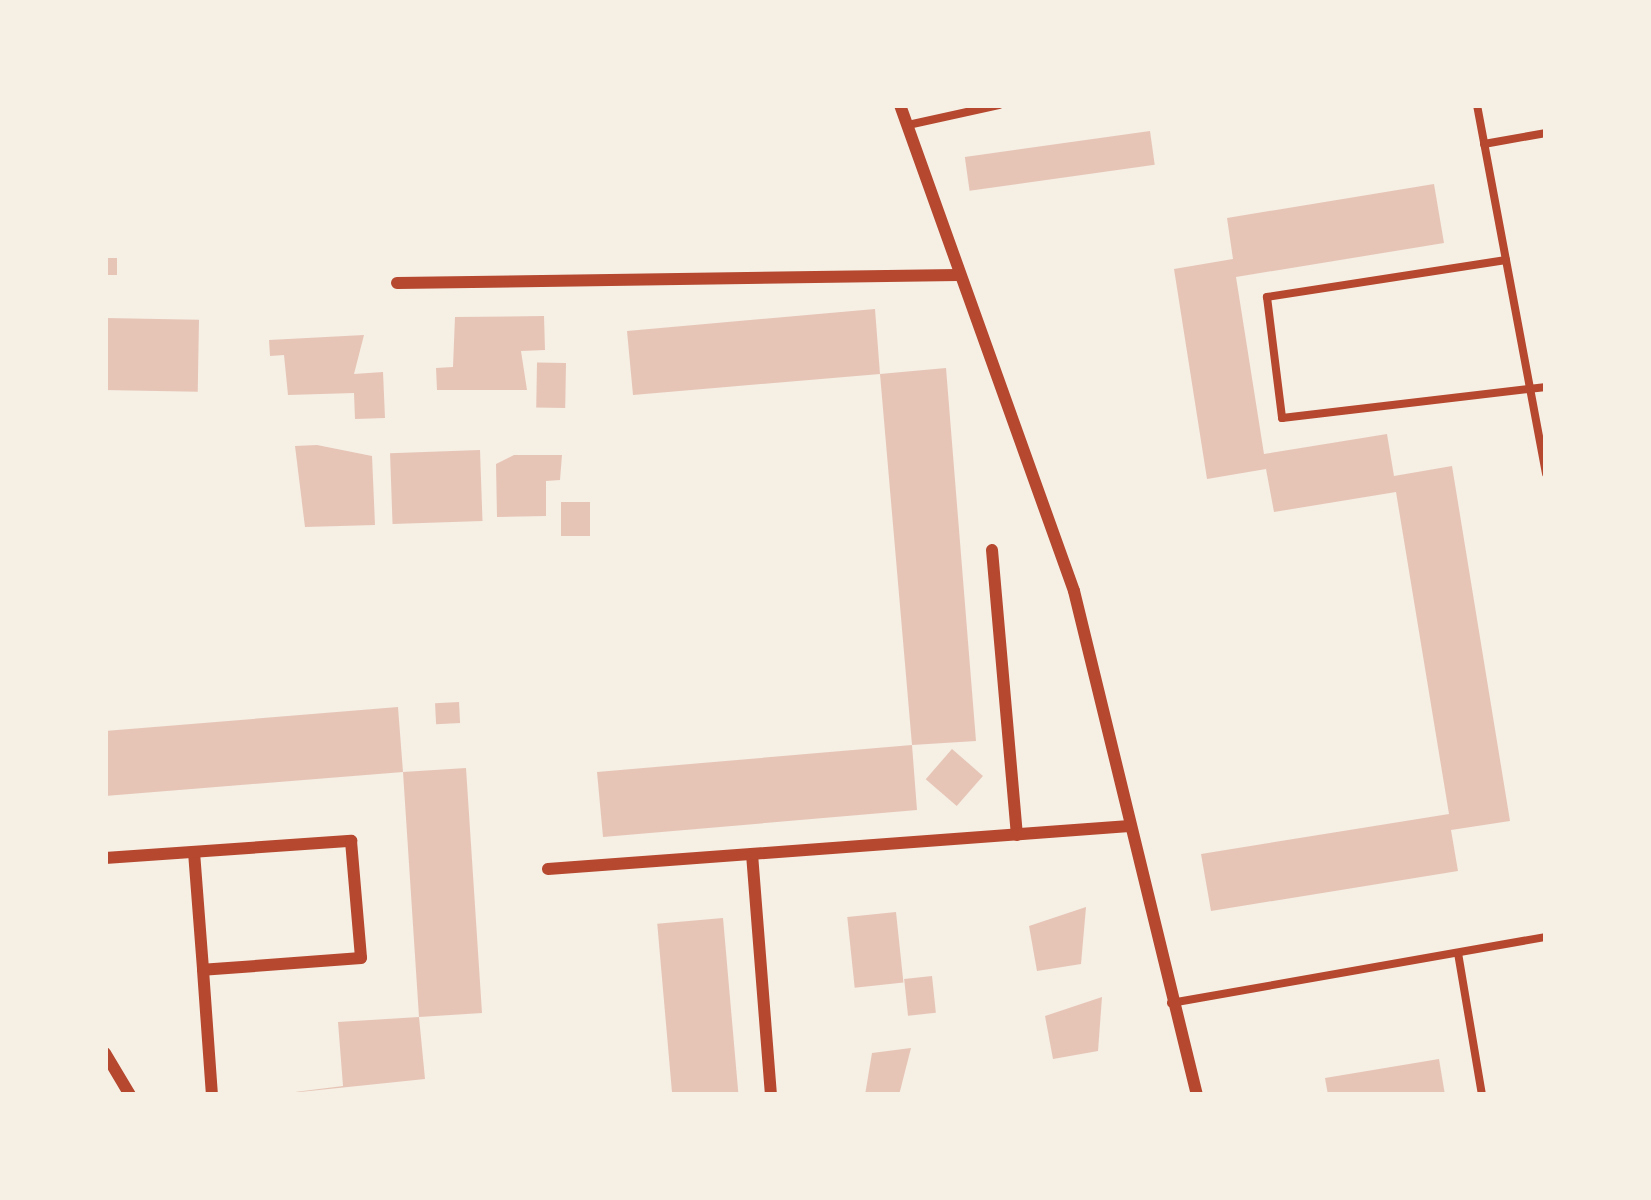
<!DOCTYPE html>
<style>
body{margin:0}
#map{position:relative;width:1651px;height:1200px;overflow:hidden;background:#f6efe4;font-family:Barlow,sans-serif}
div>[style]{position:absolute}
.building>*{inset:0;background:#e6c5b7;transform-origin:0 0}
.service>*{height:8px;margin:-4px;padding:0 4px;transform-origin:4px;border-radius:4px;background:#b5482f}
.minor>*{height:12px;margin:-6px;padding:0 6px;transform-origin:6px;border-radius:6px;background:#b5482f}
span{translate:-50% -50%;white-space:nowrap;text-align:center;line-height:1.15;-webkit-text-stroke:12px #f6efe4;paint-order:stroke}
.frame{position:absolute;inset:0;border:108px solid #f6efe4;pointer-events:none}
</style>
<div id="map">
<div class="building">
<i style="left:1150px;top:131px;width:34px;height:187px;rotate:82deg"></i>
<i style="clip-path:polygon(1434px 184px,1444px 243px,1236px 277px,1264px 454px,1387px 434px,1394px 476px,1452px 466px,1510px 821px,1451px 830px,1458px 871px,1211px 911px,1201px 854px,1449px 814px,1396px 492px,1274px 512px,1266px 469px,1207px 479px,1174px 269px,1233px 259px,1227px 218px)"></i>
<i style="left:105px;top:258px;width:12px;height:17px"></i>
<i style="clip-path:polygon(875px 309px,880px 374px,946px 368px,976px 741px,912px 745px,917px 810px,603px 837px,597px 772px,912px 745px,880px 374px,633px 395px,627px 331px)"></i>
<i style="clip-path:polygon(544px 316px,545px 350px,521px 351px,527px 390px,437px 390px,436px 368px,453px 367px,455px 317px)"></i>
<i style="left:105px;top:318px;width:94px;height:72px;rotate:1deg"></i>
<i style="clip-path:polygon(364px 335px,354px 374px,383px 372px,385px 418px,355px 419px,354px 393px,288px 395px,284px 355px,270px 356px,269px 340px)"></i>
<i style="left:566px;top:363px;width:45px;height:29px;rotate:91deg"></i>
<i style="clip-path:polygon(317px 445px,372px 456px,375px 525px,305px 527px,295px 446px)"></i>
<i style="left:480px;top:450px;width:71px;height:90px;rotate:88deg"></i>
<i style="clip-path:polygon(514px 455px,562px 455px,560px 480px,546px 481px,546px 516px,497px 517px,496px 464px)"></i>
<i style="left:561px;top:502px;width:29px;height:34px"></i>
<i style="left:459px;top:702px;width:21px;height:24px;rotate:87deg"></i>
<i style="clip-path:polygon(398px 707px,403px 772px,466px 768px,482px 1013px,419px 1017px,425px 1079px,271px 1095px,343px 1086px,338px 1022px,419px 1017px,403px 772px,105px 796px,105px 731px)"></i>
<i style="left:952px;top:749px;width:41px;height:40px;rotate:41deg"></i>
<i style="clip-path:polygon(1086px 907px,1081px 964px,1037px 971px,1029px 926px)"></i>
<i style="left:896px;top:912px;width:71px;height:49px;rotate:84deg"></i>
<i style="left:723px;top:918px;width:178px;height:66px;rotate:85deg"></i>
<i style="left:932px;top:976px;width:37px;height:28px;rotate:84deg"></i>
<i style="clip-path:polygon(1102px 997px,1098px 1051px,1053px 1059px,1045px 1016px)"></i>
<i style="clip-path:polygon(911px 1048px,899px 1095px,865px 1095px,872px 1053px)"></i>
<i style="clip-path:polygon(1439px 1059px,1445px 1095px,1328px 1095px,1325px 1078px)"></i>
</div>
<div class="service">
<i style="left:1477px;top:105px;width:375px;rotate:79.4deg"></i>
<i style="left:908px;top:125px;width:93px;rotate:-12.4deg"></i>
<i style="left:1484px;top:144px;width:63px;rotate:-10.1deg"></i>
<i style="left:1506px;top:260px;width:242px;rotate:171.2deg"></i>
<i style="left:1267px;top:297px;width:122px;rotate:82.9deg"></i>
<i style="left:1282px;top:418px;width:266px;rotate:-6.7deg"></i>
<i style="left:1458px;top:953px;width:144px;rotate:80.4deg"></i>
<i style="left:1171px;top:1003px;width:381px;rotate:-10deg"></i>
</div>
<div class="minor">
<i style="left:900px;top:105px;width:516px;rotate:70.3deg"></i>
<i style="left:1074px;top:591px;width:519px;rotate:76.29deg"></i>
<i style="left:397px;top:283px;width:561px;rotate:-0.82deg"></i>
<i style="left:992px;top:550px;width:286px;rotate:85deg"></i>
<i style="left:194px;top:852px;width:118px;rotate:85.6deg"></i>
<i style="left:752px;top:854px;width:242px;rotate:85.5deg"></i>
<i style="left:105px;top:858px;width:247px;rotate:-4deg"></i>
<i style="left:351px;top:841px;width:117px;rotate:85.1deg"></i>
<i style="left:361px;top:958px;width:158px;rotate:175.7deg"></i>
<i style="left:203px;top:970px;width:125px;rotate:85.9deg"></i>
<i style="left:548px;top:869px;width:583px;rotate:-4.23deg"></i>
<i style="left:105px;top:1053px;width:49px;rotate:59.2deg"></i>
</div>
<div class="frame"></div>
</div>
